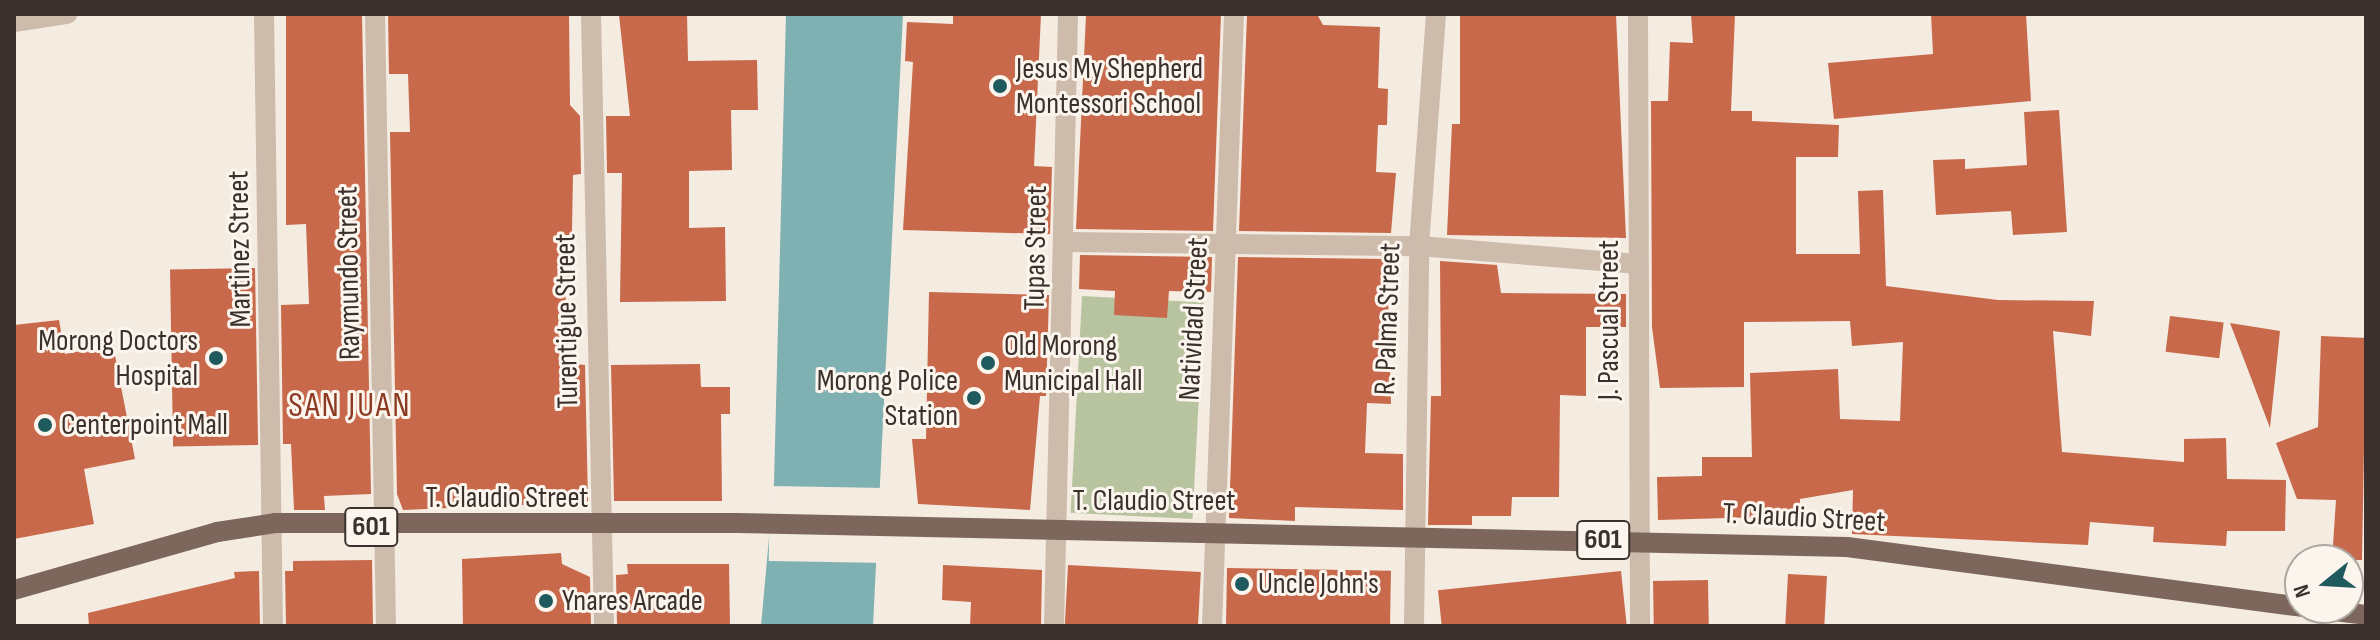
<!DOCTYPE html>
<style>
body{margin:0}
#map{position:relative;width:2380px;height:640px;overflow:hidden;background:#f4ebe1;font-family:"Sofia Sans Condensed",sans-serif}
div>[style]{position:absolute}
.green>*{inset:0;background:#b8c4a0;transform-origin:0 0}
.water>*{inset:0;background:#7fb0b2}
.pier>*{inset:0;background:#f4ebe1;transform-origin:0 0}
.building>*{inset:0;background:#c8694b;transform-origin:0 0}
.minor>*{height:20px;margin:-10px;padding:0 10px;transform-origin:10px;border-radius:10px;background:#cdbbac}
.major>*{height:20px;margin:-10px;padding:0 10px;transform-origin:10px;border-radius:10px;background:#7d675c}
.dots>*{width:22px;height:22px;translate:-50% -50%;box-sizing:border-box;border:4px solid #fbf5ee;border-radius:50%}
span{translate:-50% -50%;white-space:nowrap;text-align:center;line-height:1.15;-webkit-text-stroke:6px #fbf5ee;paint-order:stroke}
.shield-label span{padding:2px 6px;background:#fbf5ee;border:2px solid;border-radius:6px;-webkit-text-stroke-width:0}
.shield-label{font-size:28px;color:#3b302b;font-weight:700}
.poi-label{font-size:30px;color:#3b302b}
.left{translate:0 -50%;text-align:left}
.right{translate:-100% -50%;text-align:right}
.street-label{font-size:30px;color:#3b302b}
.quarter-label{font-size:34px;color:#8c3b22;letter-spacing:2px}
.frame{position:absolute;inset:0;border:16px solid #3b302b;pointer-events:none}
.north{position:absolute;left:2284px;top:544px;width:80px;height:80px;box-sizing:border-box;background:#fbf5ee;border:2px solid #aea6a0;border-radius:50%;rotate:252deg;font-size:22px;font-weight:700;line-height:32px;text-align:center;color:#3b302b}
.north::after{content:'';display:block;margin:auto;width:28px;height:36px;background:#1f5a5e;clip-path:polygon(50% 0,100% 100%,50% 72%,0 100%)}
</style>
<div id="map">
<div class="green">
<i style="left:1082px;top:296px;width:122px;height:217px;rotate:3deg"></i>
</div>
<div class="water">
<i style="clip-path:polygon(786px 14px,903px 14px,873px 626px,761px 626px,774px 483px)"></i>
</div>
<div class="pier">
<i style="left:770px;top:486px;width:117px;height:75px;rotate:1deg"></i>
</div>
<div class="building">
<i style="clip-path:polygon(286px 14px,362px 14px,371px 494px,324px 496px,325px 510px,294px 510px,291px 444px,283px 444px,281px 305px,309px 304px,306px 224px,286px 225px)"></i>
<i style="clip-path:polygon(388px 14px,569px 14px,570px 105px,580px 116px,581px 174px,573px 175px,571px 282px,565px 282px,568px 363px,585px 365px,588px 502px,403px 510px,397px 494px,390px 132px,410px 132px,408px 74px,389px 74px)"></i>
<i style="clip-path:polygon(687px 14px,688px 61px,757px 60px,758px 110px,731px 110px,732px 170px,689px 171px,689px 228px,725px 227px,726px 301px,620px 302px,622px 173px,607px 173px,606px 116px,630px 116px,619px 15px)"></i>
<i style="clip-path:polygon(953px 14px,1041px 14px,1034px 166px,1052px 167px,1050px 234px,903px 230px,913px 62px,905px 61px,907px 22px,953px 24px)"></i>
<i style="clip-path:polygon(1158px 14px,1221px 14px,1213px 231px,1076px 229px,1086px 15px)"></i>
<i style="clip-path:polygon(1247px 14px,1317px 14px,1323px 25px,1380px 27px,1378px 88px,1388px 89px,1387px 125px,1378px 125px,1376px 172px,1396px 173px,1391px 233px,1239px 231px)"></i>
<i style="clip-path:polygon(1460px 14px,1616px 14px,1626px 238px,1447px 235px,1452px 124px,1460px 124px)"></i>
<i style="clip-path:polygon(1691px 14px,1735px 14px,1731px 111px,1752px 111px,1752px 121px,1839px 125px,1838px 157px,1796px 157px,1796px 254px,1860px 254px,1858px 191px,1883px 190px,1886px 286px,1998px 300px,2094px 301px,2091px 336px,2053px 331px,2062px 452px,2184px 462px,2184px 439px,2226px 438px,2227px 479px,2286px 480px,2285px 531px,2227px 531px,2226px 546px,2153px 542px,2154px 527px,2090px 522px,2088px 545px,1852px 534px,1853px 490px,1800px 499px,1800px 516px,1658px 520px,1657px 477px,1702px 476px,1702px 457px,1752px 457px,1750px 373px,1838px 369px,1840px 419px,1900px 421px,1903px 342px,1852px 346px,1850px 321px,1744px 322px,1744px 387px,1660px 388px,1652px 327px,1651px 101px,1668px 101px,1670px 42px,1693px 43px)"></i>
<i style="clip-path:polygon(1931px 14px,2026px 14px,2031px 101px,1834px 119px,1828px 63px,1933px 54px)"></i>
<i style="clip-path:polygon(2059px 110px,2067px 232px,2013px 235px,2011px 211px,1936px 215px,1933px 160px,1965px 159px,1965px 169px,2027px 165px,2024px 112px)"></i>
<i style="clip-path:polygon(1080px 255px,1212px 257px,1211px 292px,1169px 291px,1167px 318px,1114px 315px,1115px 291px,1079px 289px)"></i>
<i style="clip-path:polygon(1238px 257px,1387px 259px,1391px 404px,1367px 403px,1365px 453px,1403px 454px,1403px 510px,1295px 507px,1295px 521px,1229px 518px)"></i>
<i style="clip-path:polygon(1440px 261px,1497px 265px,1501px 293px,1626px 294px,1626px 327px,1586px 327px,1586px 396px,1560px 395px,1559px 497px,1512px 497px,1511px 516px,1472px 516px,1472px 525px,1428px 525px,1431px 396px,1441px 396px)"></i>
<i style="left:255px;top:268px;width:177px;height:85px;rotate:89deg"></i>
<i style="clip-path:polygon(929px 292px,1049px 295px,1046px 396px,1040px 396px,1030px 510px,918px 504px,912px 439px,926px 439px)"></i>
<i style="left:2170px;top:316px;width:54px;height:36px;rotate:7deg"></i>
<i style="clip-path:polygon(59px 320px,65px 354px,113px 345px,135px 459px,84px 469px,94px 524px,14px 539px,14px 325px)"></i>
<i style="clip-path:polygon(2230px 323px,2280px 331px,2270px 428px,2245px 362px)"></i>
<i style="clip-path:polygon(2321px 336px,2366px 338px,2362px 560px,2332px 560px,2336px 500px,2297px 499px,2276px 443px,2318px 427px)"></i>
<i style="clip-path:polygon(700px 364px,701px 387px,730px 387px,730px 414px,721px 414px,722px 501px,614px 501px,611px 365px)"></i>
<i style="clip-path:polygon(561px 553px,562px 564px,590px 577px,591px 625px,463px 626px,462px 559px)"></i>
<i style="clip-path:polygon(372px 560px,373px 626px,286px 626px,285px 571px,293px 571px,293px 561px)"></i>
<i style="clip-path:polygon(627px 564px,729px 564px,730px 625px,617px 625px,616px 575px,628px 574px)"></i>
<i style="clip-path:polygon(943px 565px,1042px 570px,1041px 626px,970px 626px,971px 602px,942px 600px)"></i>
<i style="left:1068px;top:565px;width:133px;height:61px;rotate:3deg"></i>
<i style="left:1227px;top:568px;width:164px;height:58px;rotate:1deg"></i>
<i style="clip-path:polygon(259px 571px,260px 626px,89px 626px,88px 613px,235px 578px,234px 572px)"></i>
<i style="left:1621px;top:571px;width:55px;height:184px;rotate:84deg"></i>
<i style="left:1788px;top:574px;width:39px;height:52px;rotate:3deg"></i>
<i style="left:1708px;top:580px;width:46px;height:55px;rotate:89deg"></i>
</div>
<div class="minor">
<i style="left:264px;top:14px;width:612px;rotate:89.16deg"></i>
<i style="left:375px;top:14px;width:612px;rotate:88.97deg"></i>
<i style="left:591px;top:14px;width:612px;rotate:88.78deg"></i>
<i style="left:1638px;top:14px;width:612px;rotate:89.81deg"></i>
<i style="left:14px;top:22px;width:54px;rotate:-8.6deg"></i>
<i style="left:1067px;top:242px;width:352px;rotate:0.7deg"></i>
<i style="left:1419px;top:246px;width:220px;rotate:4.7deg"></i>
<i style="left:1054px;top:626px;width:612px;rotate:-88.69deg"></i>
<i style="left:1212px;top:626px;width:612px;rotate:-87.94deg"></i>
<i style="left:1414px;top:626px;width:380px;rotate:-89.2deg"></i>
<i style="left:1419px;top:246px;width:233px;rotate:-85.8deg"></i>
</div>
<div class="major">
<i style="left:14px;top:590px;width:211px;rotate:-15.9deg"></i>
<i style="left:217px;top:532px;width:60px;rotate:-8.7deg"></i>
<i style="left:276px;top:523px;width:461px"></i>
<i style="left:737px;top:523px;width:1110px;rotate:1.24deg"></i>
<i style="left:1847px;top:547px;width:457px;rotate:7.5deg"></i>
<i style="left:2310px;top:608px;width:56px;rotate:7.1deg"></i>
</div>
<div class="dots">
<i style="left:1000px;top:86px;background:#1f5a5e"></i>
<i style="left:216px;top:358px;background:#1f5a5e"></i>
<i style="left:988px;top:363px;background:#1f5a5e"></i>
<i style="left:974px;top:398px;background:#1f5a5e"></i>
<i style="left:45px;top:425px;background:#1f5a5e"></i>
<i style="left:1242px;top:584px;background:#1f5a5e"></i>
<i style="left:546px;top:601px;background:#1f5a5e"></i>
</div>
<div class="shield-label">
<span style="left:371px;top:527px">601</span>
<span style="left:1603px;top:540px">601</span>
</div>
<div class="poi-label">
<span class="left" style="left:1016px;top:86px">Jesus My Shepherd<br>Montessori School</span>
<span class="right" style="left:198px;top:358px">Morong Doctors<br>Hospital</span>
<span class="left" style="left:1004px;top:363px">Old Morong<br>Municipal Hall</span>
<span class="right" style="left:958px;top:398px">Morong Police<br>Station</span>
<span class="left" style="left:61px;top:425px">Centerpoint Mall</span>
<span class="left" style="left:1258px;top:584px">Uncle John's</span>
<span class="left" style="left:562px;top:601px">Ynares Arcade</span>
</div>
<div class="street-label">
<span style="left:1036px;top:248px;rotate:-89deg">Tupas Street</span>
<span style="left:240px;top:249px;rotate:-91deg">Martinez Street</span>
<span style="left:349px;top:273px;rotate:-91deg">Raymundo Street</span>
<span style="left:1194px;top:319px;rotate:-87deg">Natividad Street</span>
<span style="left:1388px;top:319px;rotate:-88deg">R. Palma Street</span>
<span style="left:1609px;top:320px;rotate:-90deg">J. Pascual Street</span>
<span style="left:567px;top:321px;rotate:-91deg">Turentigue Street</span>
<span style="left:507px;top:498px">T. Claudio Street</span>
<span style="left:1154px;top:501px">T. Claudio Street</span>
<span style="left:1804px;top:518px;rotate:3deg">T. Claudio Street</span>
</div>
<div class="quarter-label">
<span style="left:350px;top:406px">SAN JUAN</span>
</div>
<div class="frame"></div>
<div class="north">N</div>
</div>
